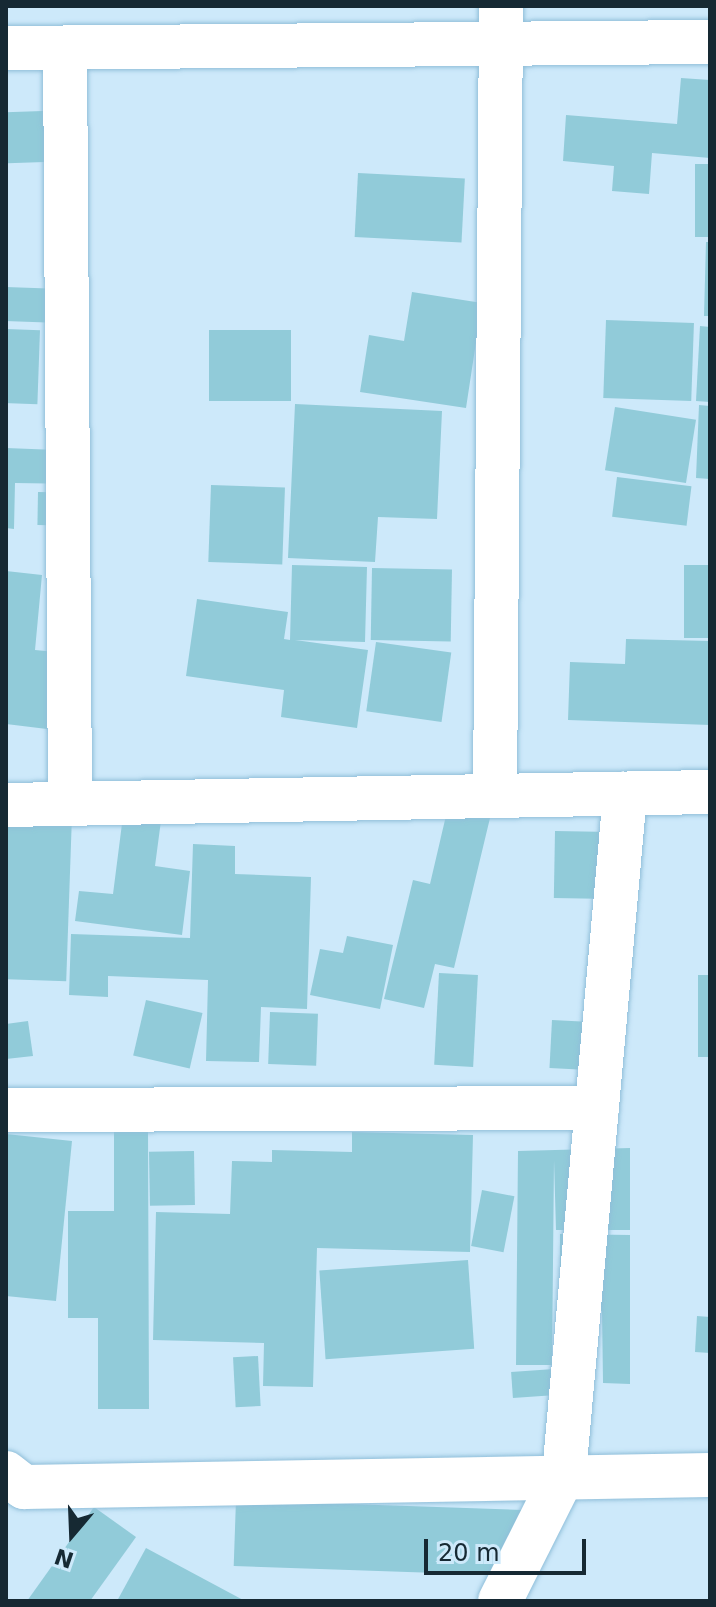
<!DOCTYPE html>
<style>
body{margin:0}
#map{position:relative;width:716px;height:1607px;overflow:hidden;background:#cde9fa;font-family:"DejaVu Sans",sans-serif}
div>[style]{position:absolute}
.building>*{inset:0;background:#91cbd9;transform-origin:0 0}
.roads{filter:drop-shadow(0 0 2px #8fbed9) drop-shadow(0 0 2px #8fbed9)}
.street>*{height:44px;margin:-22px;padding:0 22px;transform-origin:22px;border-radius:22px;background:#fff}
span{translate:-50% -50%;white-space:nowrap;text-align:center;line-height:1.15;-webkit-text-stroke:6px #cde9fa;paint-order:stroke}
.frame{position:absolute;inset:0;border:8px solid #162933;pointer-events:none}
.north{position:absolute;left:32px;top:1495px;width:80px;height:80px;-webkit-text-stroke:6px #cde9fa;paint-order:stroke;rotate:199deg;font-size:22px;font-weight:700;line-height:32px;text-align:center;color:#162933}
.north::after{content:'';display:block;margin:auto;width:28px;height:36px;background:#162933;clip-path:polygon(50% 0,100% 100%,50% 72%,0 100%)}
.scale{position:absolute;left:424px;top:1539px;width:162px;height:36px;box-sizing:border-box;border:4px solid #162933;border-top:0;padding-left:10px;font-size:24px;line-height:28px;white-space:nowrap;color:#162933;-webkit-text-stroke:6px #cde9fa;paint-order:stroke}
</style>
<div id="map">
<div class="building">
<i style="clip-path:polygon(681px 78px,710px 80px,710px 158px,652px 153px,649px 194px,612px 191px,614px 166px,563px 161px,566px 115px,677px 124px)"></i>
<i style="left:72px;top:110px;width:51px;height:66px;rotate:88deg"></i>
<i style="left:695px;top:164px;width:15px;height:73px"></i>
<i style="left:358px;top:173px;width:107px;height:64px;rotate:3deg"></i>
<i style="clip-path:polygon(706px 242px,710px 242px,710px 316px,704px 316px)"></i>
<i style="left:6px;top:287px;width:77px;height:34px;rotate:2deg"></i>
<i style="clip-path:polygon(412px 292px,482px 303px,466px 408px,360px 392px,369px 335px,404px 341px)"></i>
<i style="left:606px;top:320px;width:88px;height:78px;rotate:2deg"></i>
<i style="clip-path:polygon(700px 326px,710px 327px,710px 402px,696px 401px)"></i>
<i style="left:6px;top:329px;width:34px;height:74px;rotate:2deg"></i>
<i style="left:209px;top:330px;width:82px;height:71px"></i>
<i style="clip-path:polygon(295px 404px,442px 411px,437px 519px,378px 517px,375px 562px,288px 558px)"></i>
<i style="clip-path:polygon(699px 405px,710px 406px,710px 479px,696px 478px)"></i>
<i style="left:615px;top:407px;width:82px;height:64px;rotate:9deg"></i>
<i style="clip-path:polygon(6px 448px,82px 451px,80px 484px,15px 483px,14px 529px,6px 528px)"></i>
<i style="left:617px;top:477px;width:75px;height:40px;rotate:7deg"></i>
<i style="left:211px;top:485px;width:74px;height:77px;rotate:2deg"></i>
<i style="left:38px;top:492px;width:39px;height:33px;rotate:1deg"></i>
<i style="clip-path:polygon(292px 565px,367px 567px,365px 642px,295px 640px,368px 650px,357px 728px,281px 717px,284px 690px,186px 676px,197px 599px,288px 612px,284px 639px,290px 640px)"></i>
<i style="left:710px;top:565px;width:73px;height:26px;rotate:90deg"></i>
<i style="left:372px;top:568px;width:80px;height:72px;rotate:1deg"></i>
<i style="clip-path:polygon(6px 571px,42px 575px,35px 650px,56px 652px,47px 729px,6px 724px)"></i>
<i style="clip-path:polygon(626px 639px,710px 641px,710px 725px,568px 720px,570px 662px,625px 664px)"></i>
<i style="left:376px;top:642px;width:76px;height:70px;rotate:8deg"></i>
<i style="clip-path:polygon(448px 807px,490px 818px,454px 968px,435px 964px,424px 1008px,384px 999px,413px 880px,430px 884px)"></i>
<i style="clip-path:polygon(124px 808px,162px 813px,155px 866px,190px 871px,182px 935px,75px 921px,79px 891px,113px 894px)"></i>
<i style="left:6px;top:814px;width:66px;height:165px;rotate:2deg"></i>
<i style="left:555px;top:831px;width:71px;height:67px;rotate:1deg"></i>
<i style="clip-path:polygon(193px 844px,235px 846px,235px 874px,311px 877px,307px 1009px,261px 1007px,259px 1062px,206px 1061px,208px 980px,108px 976px,108px 997px,69px 995px,71px 934px,190px 938px)"></i>
<i style="clip-path:polygon(347px 936px,393px 945px,380px 1009px,310px 995px,320px 949px,343px 953px)"></i>
<i style="left:439px;top:973px;width:39px;height:92px;rotate:3deg"></i>
<i style="left:698px;top:975px;width:12px;height:82px"></i>
<i style="left:146px;top:1000px;width:58px;height:57px;rotate:13deg"></i>
<i style="left:270px;top:1012px;width:48px;height:52px;rotate:2deg"></i>
<i style="left:552px;top:1020px;width:39px;height:48px;rotate:3deg"></i>
<i style="clip-path:polygon(28px 1021px,33px 1056px,6px 1059px,6px 1024px)"></i>
<i style="clip-path:polygon(148px 1128px,149px 1409px,98px 1409px,98px 1318px,68px 1318px,68px 1211px,114px 1211px,114px 1129px)"></i>
<i style="clip-path:polygon(352px 1132px,473px 1135px,470px 1252px,317px 1248px,313px 1387px,263px 1386px,264px 1343px,153px 1340px,156px 1212px,230px 1214px,232px 1161px,272px 1162px,272px 1150px,352px 1152px)"></i>
<i style="clip-path:polygon(6px 1134px,72px 1141px,56px 1301px,6px 1296px)"></i>
<i style="clip-path:polygon(630px 1148px,630px 1230px,556px 1230px,554px 1160px,552px 1365px,516px 1365px,518px 1151px)"></i>
<i style="left:194px;top:1151px;width:54px;height:45px;rotate:89deg"></i>
<i style="left:482px;top:1190px;width:33px;height:57px;rotate:11deg"></i>
<i style="clip-path:polygon(560px 1234px,630px 1235px,630px 1384px,603px 1383px,602px 1311px,560px 1311px)"></i>
<i style="left:468px;top:1260px;width:89px;height:149px;rotate:86deg"></i>
<i style="clip-path:polygon(697px 1316px,710px 1317px,710px 1353px,695px 1352px)"></i>
<i style="left:258px;top:1356px;width:50px;height:25px;rotate:87deg"></i>
<i style="left:554px;top:1369px;width:26px;height:43px;rotate:86deg"></i>
<i style="left:236px;top:1500px;width:293px;height:66px;rotate:2deg"></i>
<i style="clip-path:polygon(94px 1507px,136px 1537px,90px 1601px,27px 1601px)"></i>
<i style="clip-path:polygon(146px 1548px,245px 1601px,117px 1601px)"></i>
</div>
<div class="roads">
<div class="street">
<i style="left:6px;top:48px;width:704px;rotate:-0.49deg"></i>
<i style="left:65px;top:48px;width:756px;rotate:89.62deg"></i>
<i style="left:495px;top:796px;width:790px;rotate:-89.56deg"></i>
<i style="left:6px;top:805px;width:704px;rotate:-1.06deg"></i>
<i style="left:6px;top:1110px;width:591px;rotate:-0.19deg"></i>
<i style="left:6px;top:1473px;width:23px;rotate:38deg"></i>
<i style="left:24px;top:1487px;width:686px;rotate:-1deg"></i>
<i style="left:500px;top:1601px;width:142px;rotate:-63.3deg"></i>
<i style="left:564px;top:1474px;width:683px;rotate:-84.87deg"></i>
</div>
</div>
<div class="frame"></div>
<div class="north">N</div>
<div class="scale">20 m</div>
</div>
